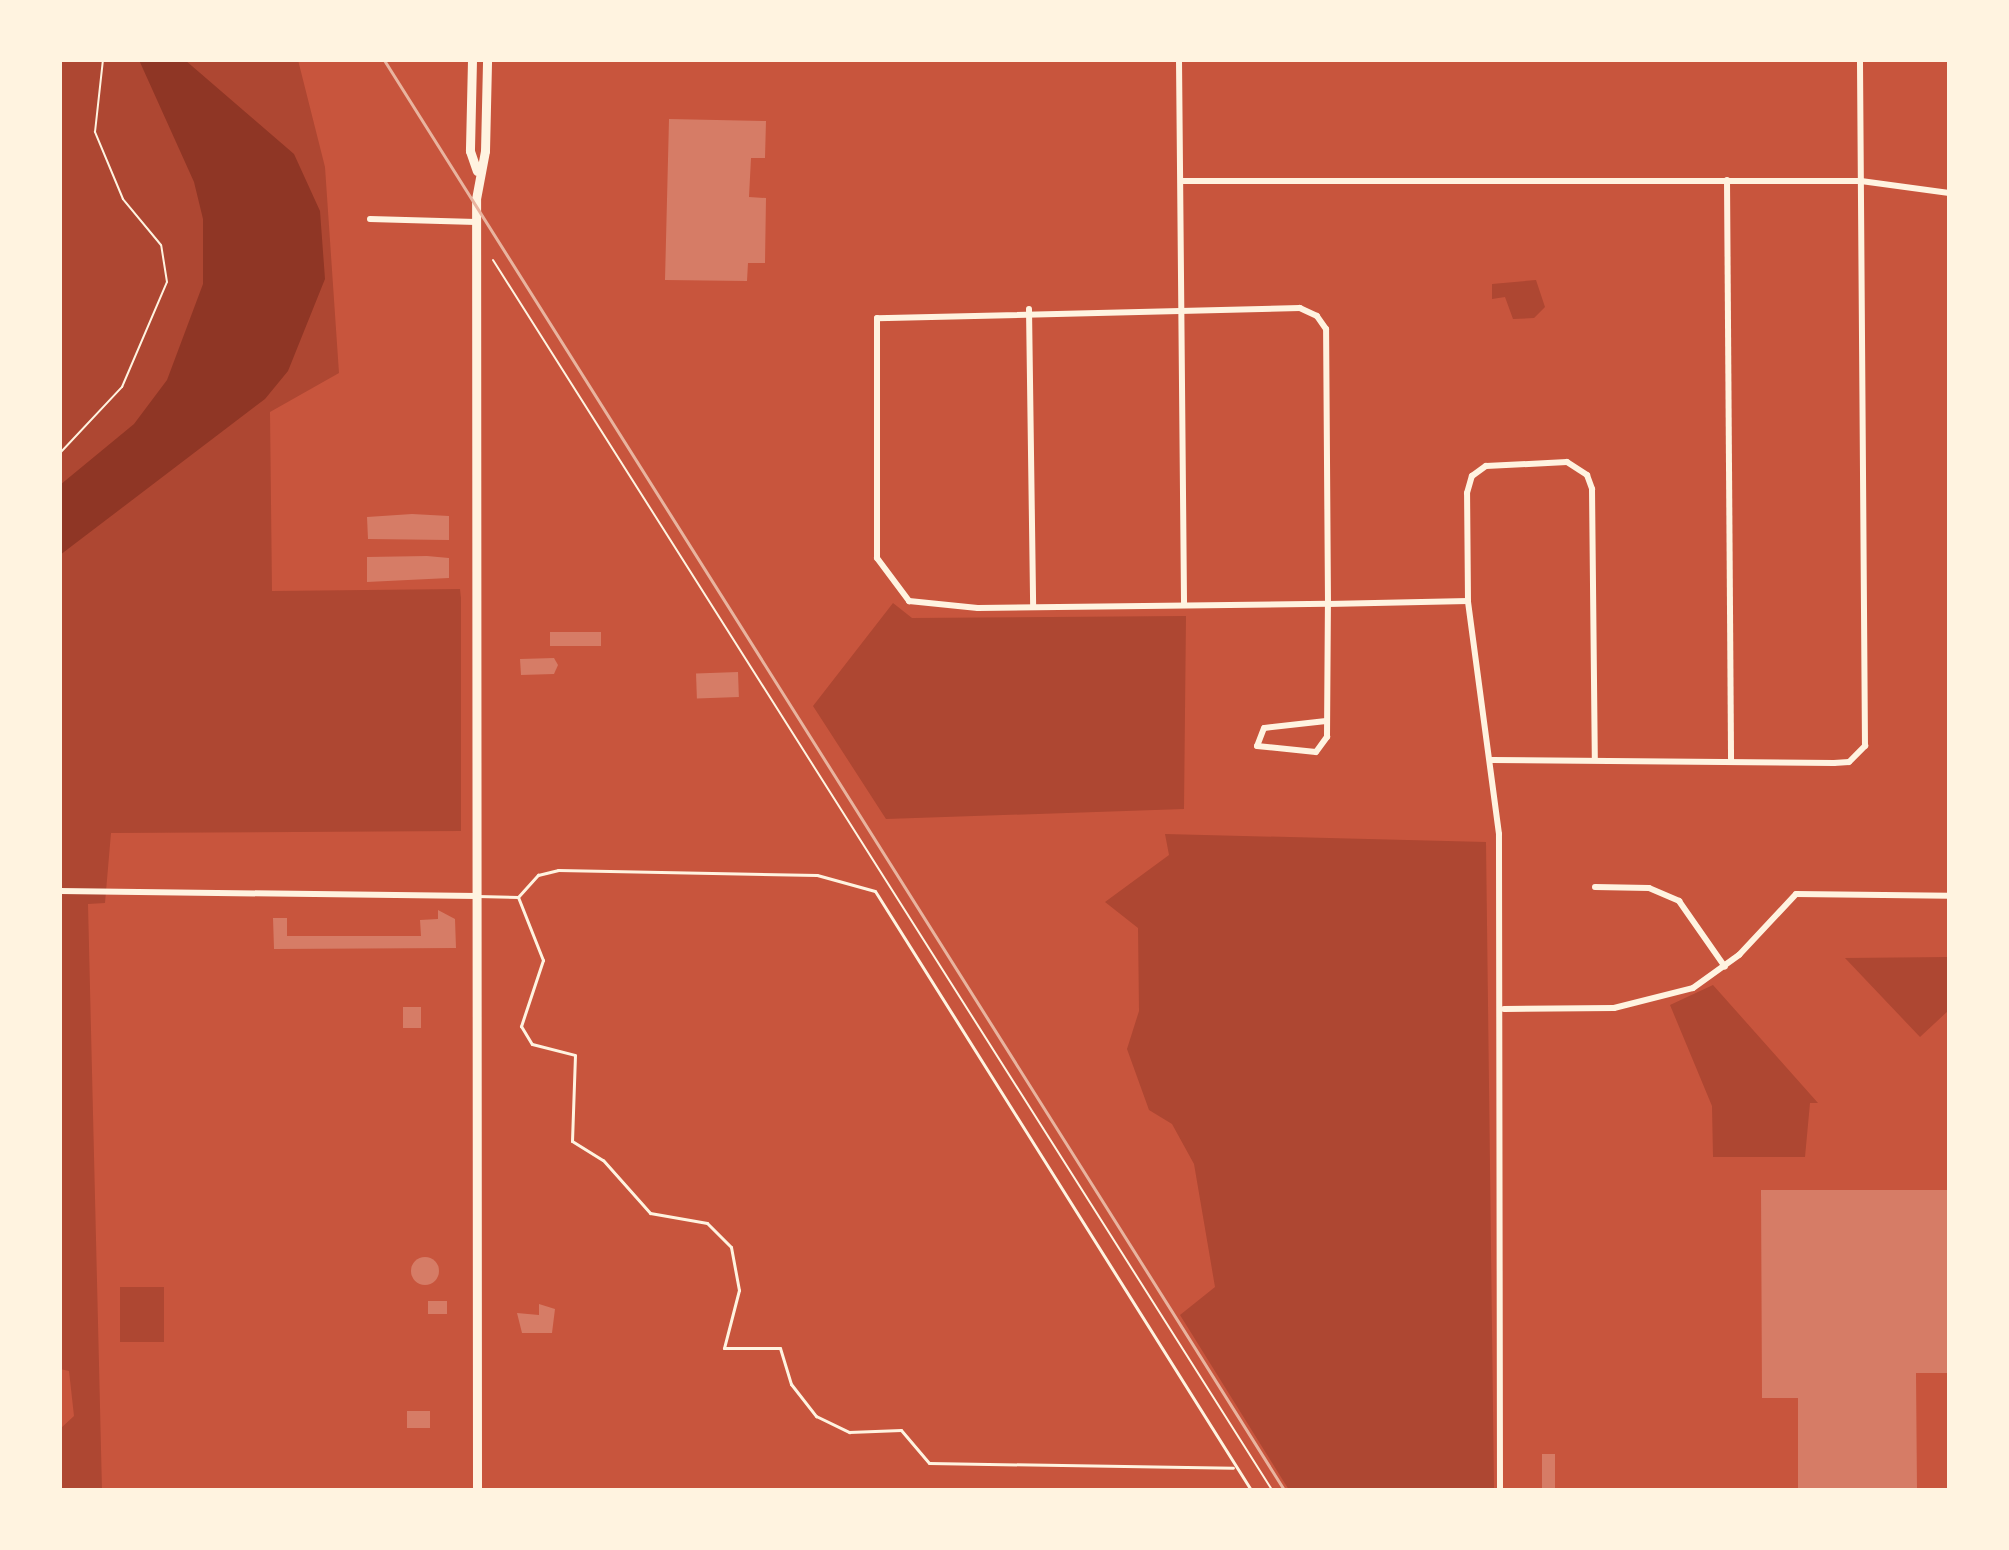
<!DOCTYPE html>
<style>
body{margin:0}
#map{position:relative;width:2009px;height:1550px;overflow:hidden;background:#c8553d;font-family:Rubik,sans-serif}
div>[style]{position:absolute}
.green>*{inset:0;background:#ae4732;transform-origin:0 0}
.water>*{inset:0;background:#8f3625}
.building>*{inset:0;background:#d67c66;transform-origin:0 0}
.round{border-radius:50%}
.path>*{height:2px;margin:-1px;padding:0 1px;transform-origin:1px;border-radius:1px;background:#fff3e0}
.service>*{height:3px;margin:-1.5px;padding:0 1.5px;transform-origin:1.5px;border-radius:1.5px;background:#fff3e0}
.minor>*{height:6px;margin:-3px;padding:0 3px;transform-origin:3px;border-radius:3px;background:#fff3e0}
.secondary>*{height:9px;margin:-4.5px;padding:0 4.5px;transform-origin:4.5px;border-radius:4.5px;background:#fff3e0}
.rail>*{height:3px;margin:-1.5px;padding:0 1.5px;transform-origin:1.5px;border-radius:1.5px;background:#e9b49f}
span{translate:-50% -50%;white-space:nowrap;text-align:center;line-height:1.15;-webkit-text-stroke:6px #fff3e0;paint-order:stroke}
.frame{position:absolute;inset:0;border:62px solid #fff3e0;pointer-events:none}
</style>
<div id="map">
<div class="green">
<i style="clip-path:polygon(60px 60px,298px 60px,325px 167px,339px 373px,270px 412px,272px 591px,460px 589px,461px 598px,461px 831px,111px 833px,105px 903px,88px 904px,102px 1490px,60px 1490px,60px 1429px,74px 1416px,69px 1371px,60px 1369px)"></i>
<i style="clip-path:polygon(1536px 280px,1545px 307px,1534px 318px,1513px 319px,1505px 297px,1492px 299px,1492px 284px)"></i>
<i style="clip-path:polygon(893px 603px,912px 618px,1186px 616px,1184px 809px,886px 819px,813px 706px)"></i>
<i style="clip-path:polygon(1165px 834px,1486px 842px,1494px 1490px,1289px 1490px,1180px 1315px,1215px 1287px,1194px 1164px,1172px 1124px,1149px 1110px,1127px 1049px,1139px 1011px,1138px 928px,1105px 902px,1169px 855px)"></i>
<i style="clip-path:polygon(1949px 957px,1949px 1010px,1920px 1037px,1845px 958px)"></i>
<i style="clip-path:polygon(1713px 985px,1818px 1103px,1810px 1103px,1805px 1157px,1713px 1157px,1712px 1106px,1670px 1005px)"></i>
<i style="left:120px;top:1287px;width:44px;height:55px"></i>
</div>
<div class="water">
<i style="clip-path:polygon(139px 60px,185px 60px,294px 154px,320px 211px,325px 279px,288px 371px,265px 399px,60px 555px,60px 485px,134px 424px,167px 380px,203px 284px,203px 219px,194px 182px)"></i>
</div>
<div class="building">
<i style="clip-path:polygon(669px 119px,766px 121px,765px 158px,751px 158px,749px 197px,766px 198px,765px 263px,748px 263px,747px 281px,665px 280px)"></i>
<i style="clip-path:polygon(412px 514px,449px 516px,449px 540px,368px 539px,367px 517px)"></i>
<i style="clip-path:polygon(427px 556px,449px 558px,449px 578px,367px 582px,367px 557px)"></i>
<i style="left:550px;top:632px;width:51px;height:14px"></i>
<i style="clip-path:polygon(520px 659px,554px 658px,558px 665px,554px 674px,521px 675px)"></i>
<i style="left:738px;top:672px;width:25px;height:42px;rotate:88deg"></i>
<i style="clip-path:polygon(438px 910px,455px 919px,456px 948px,274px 949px,273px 918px,287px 918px,287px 936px,421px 936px,420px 920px,438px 919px)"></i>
<i style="left:403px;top:1007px;width:18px;height:21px"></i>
<i style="clip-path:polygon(1761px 1190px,1949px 1190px,1949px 1373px,1916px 1373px,1917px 1490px,1798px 1490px,1798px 1398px,1762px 1398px)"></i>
<i class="round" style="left:411px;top:1257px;width:28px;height:28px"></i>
<i style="left:428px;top:1301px;width:19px;height:13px"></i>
<i style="clip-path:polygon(539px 1304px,555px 1309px,552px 1333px,522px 1333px,517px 1313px,539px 1315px)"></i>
<i style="left:407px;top:1411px;width:23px;height:17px"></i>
<i style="left:1542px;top:1454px;width:13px;height:36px"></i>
</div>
<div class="path">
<i style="left:493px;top:260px;width:1456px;rotate:57.65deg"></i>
<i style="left:60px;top:453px;width:91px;rotate:-46.8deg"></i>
<i style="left:122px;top:387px;width:114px;rotate:-66.8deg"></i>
<i style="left:167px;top:282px;width:37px;rotate:-99deg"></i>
<i style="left:161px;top:245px;width:60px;rotate:-129.6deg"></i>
<i style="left:123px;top:199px;width:73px;rotate:-112.7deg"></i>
<i style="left:95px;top:132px;width:72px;rotate:-83.7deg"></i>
</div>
<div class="service">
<i style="left:477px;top:896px;width:41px;rotate:1.4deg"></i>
<i style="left:518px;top:897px;width:68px;rotate:68.4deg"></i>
<i style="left:543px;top:960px;width:70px;rotate:108.4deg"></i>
<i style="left:521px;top:1026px;width:21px;rotate:59deg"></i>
<i style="left:532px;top:1044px;width:44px;rotate:14.3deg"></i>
<i style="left:575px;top:1055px;width:86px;rotate:92deg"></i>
<i style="left:572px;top:1141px;width:36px;rotate:32deg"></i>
<i style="left:603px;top:1160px;width:71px;rotate:48.4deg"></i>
<i style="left:650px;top:1213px;width:58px;rotate:10deg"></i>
<i style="left:707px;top:1223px;width:34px;rotate:45deg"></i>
<i style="left:731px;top:1247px;width:44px;rotate:79.5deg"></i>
<i style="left:739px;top:1290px;width:60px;rotate:104.5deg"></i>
<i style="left:724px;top:1348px;width:56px"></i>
<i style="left:780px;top:1348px;width:38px;rotate:73deg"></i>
<i style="left:791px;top:1384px;width:41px;rotate:52deg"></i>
<i style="left:816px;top:1416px;width:37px;rotate:26deg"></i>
<i style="left:849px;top:1432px;width:52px;rotate:-2.2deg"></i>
<i style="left:901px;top:1430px;width:43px;rotate:49.7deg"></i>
<i style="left:929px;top:1463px;width:304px;rotate:0.9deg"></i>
<i style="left:518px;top:897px;width:30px;rotate:-48deg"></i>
<i style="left:538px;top:875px;width:21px;rotate:-14deg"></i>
<i style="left:558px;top:870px;width:259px;rotate:1.1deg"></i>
<i style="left:817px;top:875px;width:60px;rotate:15.4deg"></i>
<i style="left:875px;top:891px;width:707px;rotate:57.88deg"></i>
</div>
<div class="minor">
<i style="left:1179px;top:60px;width:544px;rotate:89.47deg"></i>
<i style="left:1727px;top:180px;width:579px;rotate:89.6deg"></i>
<i style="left:1181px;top:181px;width:680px"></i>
<i style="left:1861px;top:181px;width:89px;rotate:7.8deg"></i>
<i style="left:370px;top:219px;width:106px;rotate:1.6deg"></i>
<i style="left:1029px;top:309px;width:298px;rotate:89.2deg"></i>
<i style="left:1326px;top:721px;width:62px;rotate:173.6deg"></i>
<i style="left:1264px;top:728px;width:19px;rotate:111deg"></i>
<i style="left:1257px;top:746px;width:59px;rotate:5.8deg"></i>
<i style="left:1316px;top:752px;width:19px;rotate:-54deg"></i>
<i style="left:1327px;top:737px;width:133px;rotate:-89.6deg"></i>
<i style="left:1328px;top:604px;width:275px;rotate:-90.4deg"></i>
<i style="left:1326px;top:329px;width:16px;rotate:-125deg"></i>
<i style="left:1317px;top:316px;width:19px;rotate:-155deg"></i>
<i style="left:1300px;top:308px;width:423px;rotate:178.6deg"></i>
<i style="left:877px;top:318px;width:240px;rotate:90deg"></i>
<i style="left:877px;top:558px;width:54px;rotate:53.3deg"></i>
<i style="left:909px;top:601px;width:69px;rotate:5.8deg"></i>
<i style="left:978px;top:608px;width:350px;rotate:-0.7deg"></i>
<i style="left:1328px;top:604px;width:140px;rotate:-1.2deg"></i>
<i style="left:1492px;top:760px;width:342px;rotate:0.5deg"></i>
<i style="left:1834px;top:763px;width:15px;rotate:-4deg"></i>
<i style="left:1849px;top:762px;width:23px;rotate:-45deg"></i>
<i style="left:1865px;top:746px;width:686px;rotate:-90.42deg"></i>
<i style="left:1595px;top:887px;width:54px;rotate:1.1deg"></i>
<i style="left:1649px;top:888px;width:33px;rotate:23deg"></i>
<i style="left:1679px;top:901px;width:80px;rotate:55.1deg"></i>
<i style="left:60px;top:891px;width:417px;rotate:0.7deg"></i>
<i style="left:1504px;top:1009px;width:110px;rotate:-0.5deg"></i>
<i style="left:1614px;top:1008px;width:81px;rotate:-14.2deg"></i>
<i style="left:1693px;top:988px;width:57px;rotate:-35.7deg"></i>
<i style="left:1739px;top:955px;width:83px;rotate:-46.9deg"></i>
<i style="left:1796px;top:894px;width:153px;rotate:0.7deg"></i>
<i style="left:1500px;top:1490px;width:656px;rotate:-90.09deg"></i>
<i style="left:1499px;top:834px;width:235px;rotate:-97.6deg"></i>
<i style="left:1468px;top:601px;width:108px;rotate:-90.5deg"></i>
<i style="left:1467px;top:493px;width:18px;rotate:-74deg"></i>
<i style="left:1472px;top:476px;width:17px;rotate:-36deg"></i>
<i style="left:1486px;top:466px;width:81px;rotate:-2.8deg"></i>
<i style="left:1567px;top:462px;width:24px;rotate:33deg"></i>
<i style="left:1587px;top:475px;width:15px;rotate:70deg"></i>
<i style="left:1592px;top:489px;width:269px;rotate:89.4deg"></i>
</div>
<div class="secondary">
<i style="left:472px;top:60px;width:91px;rotate:91.3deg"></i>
<i style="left:470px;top:151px;width:21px;rotate:71deg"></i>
<i style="left:477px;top:1490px;width:1291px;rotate:-90.04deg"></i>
<i style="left:476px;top:199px;width:49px;rotate:-79.4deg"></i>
<i style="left:485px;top:151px;width:91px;rotate:-88.7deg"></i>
</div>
<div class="rail">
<i style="left:384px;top:60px;width:1690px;rotate:57.81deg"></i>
</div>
<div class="frame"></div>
</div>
